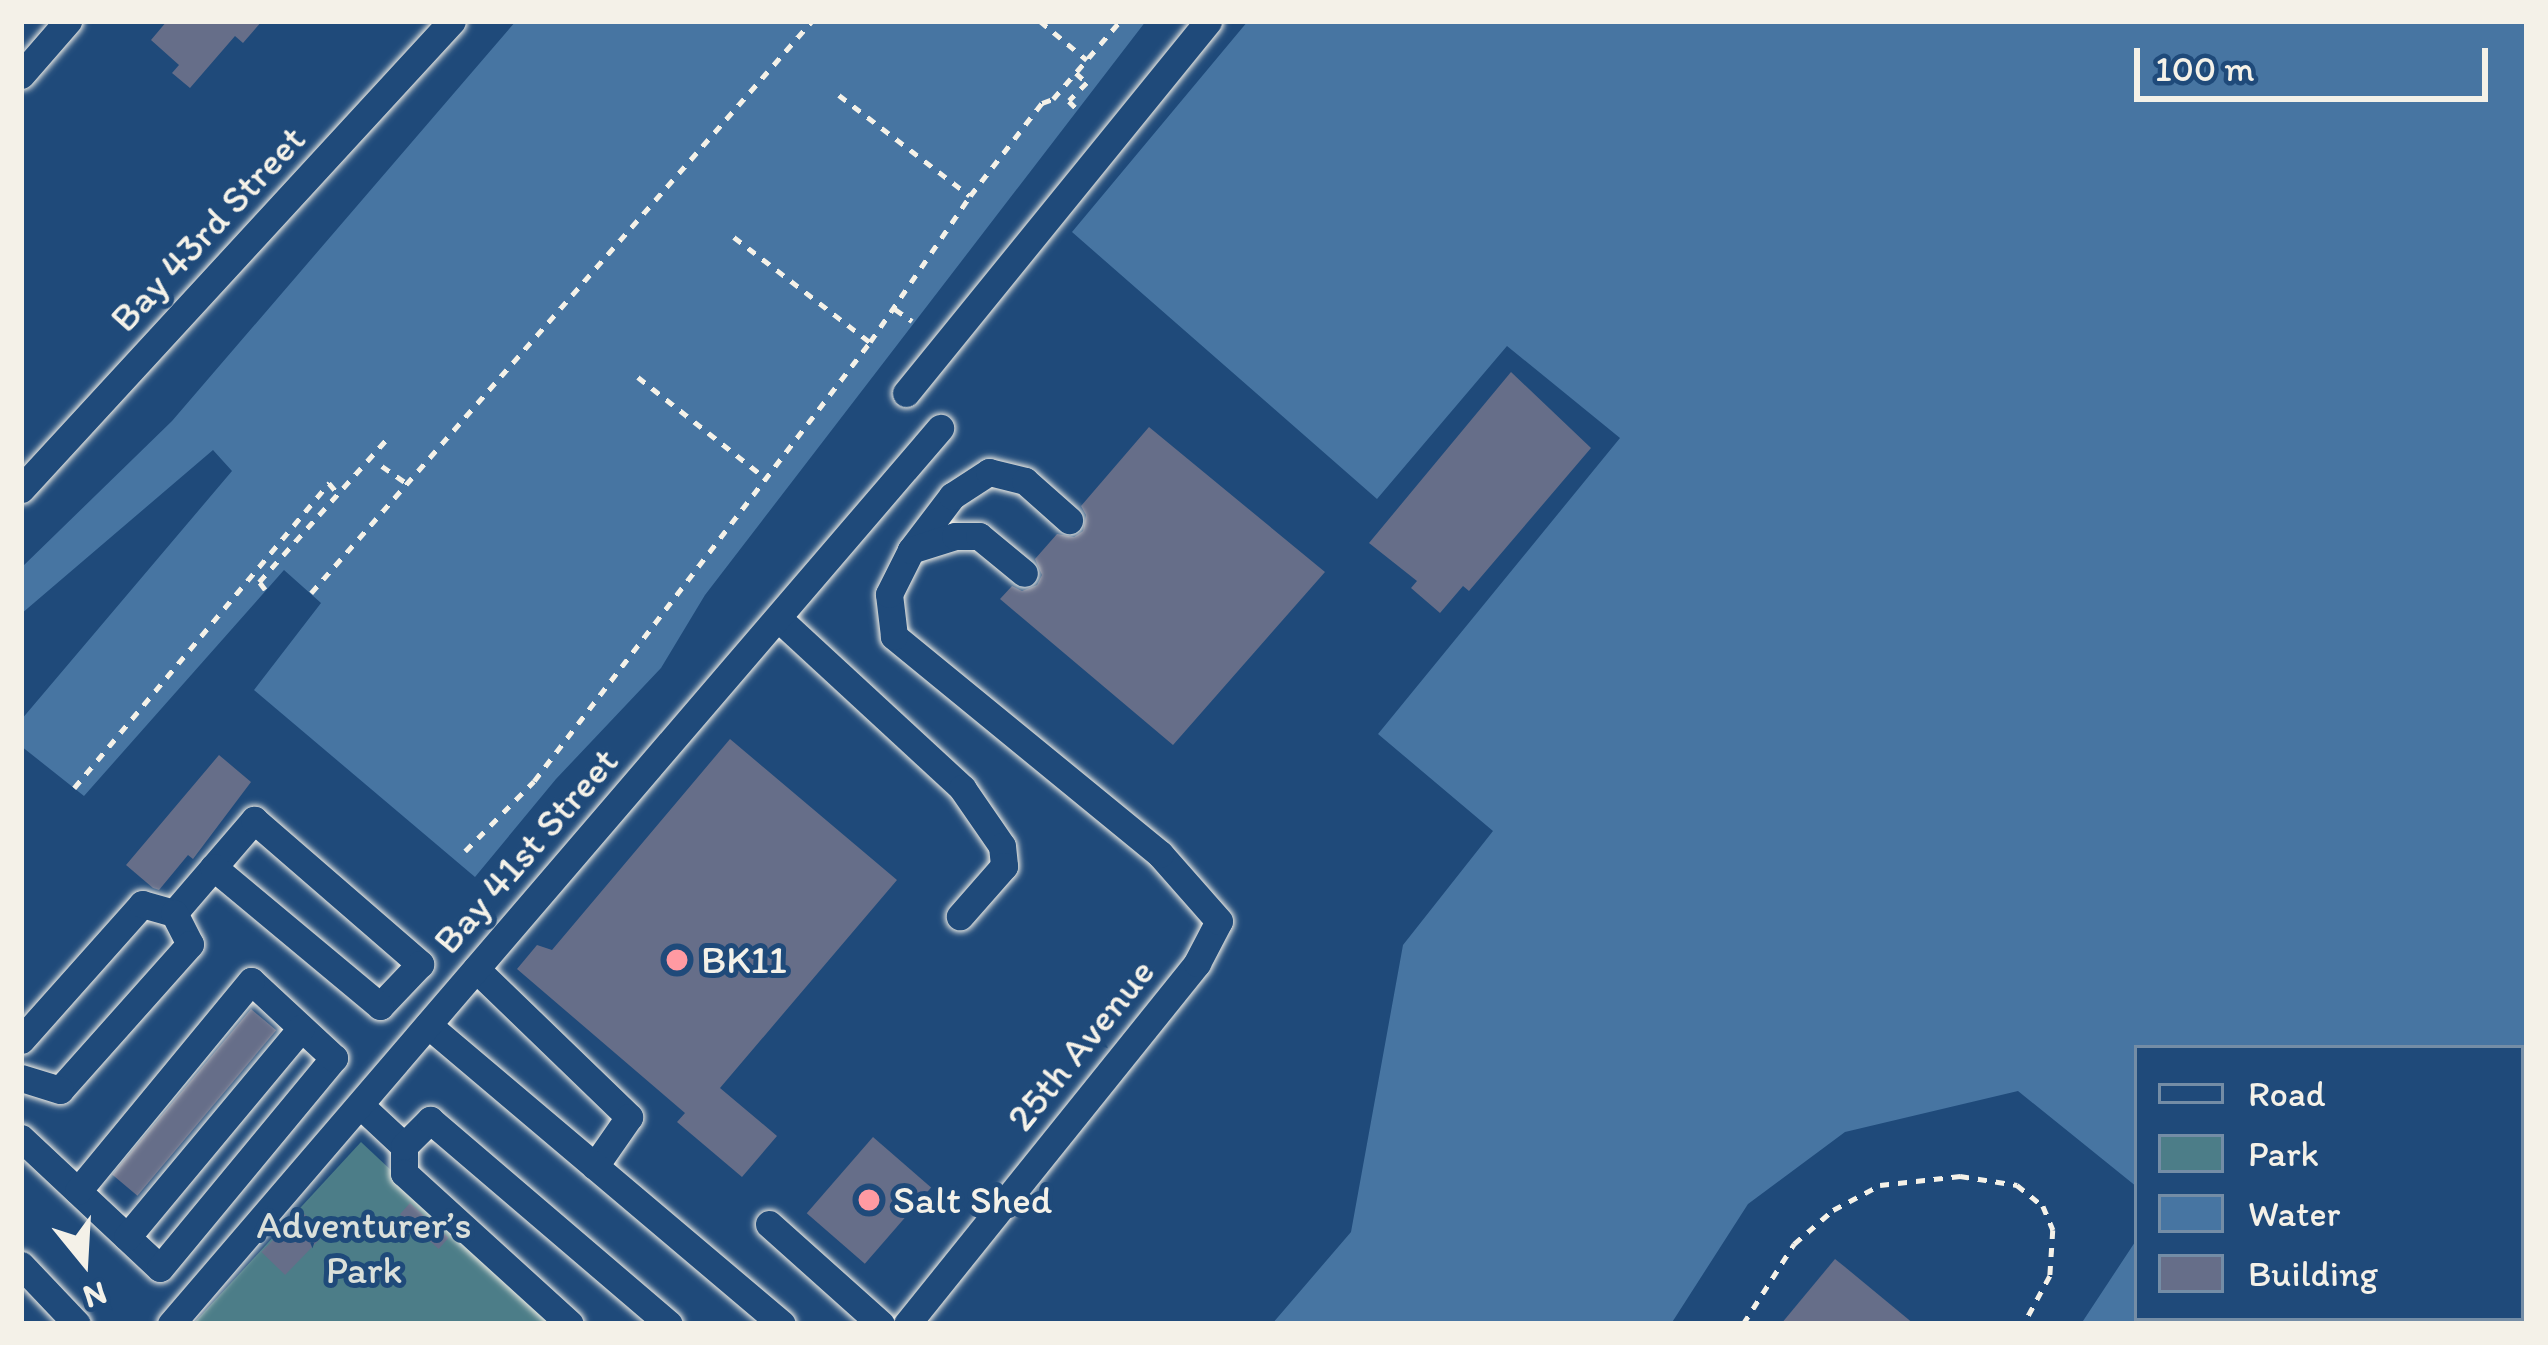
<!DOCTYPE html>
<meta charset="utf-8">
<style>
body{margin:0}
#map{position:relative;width:2548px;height:1345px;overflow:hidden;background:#1f4a7a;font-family:Itim,sans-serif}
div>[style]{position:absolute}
.green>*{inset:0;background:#4c7d88}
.water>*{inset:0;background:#4775a2}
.building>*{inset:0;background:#666e89;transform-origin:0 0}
.path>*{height:4.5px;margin-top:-2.25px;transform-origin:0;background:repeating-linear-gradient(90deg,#f4f1e8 0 9px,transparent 0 18px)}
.roads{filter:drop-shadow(0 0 3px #f4f1e8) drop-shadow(0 0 3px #f4f1e8)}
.minor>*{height:27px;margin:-13.5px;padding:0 13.5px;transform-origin:13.5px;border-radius:13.5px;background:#1f4a7a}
.dots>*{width:33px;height:33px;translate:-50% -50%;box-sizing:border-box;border:6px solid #1f4a7a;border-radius:50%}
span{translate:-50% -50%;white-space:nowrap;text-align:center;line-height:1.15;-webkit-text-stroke:10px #1f4a7a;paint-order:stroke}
.street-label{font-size:39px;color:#f4f1e8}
.poi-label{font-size:39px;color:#f4f1e8}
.left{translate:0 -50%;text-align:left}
.park-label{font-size:39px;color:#dbe0da}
.frame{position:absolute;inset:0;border:24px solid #f4f1e8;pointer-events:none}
.legend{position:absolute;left:2134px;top:1045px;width:390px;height:276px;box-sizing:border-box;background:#1f4a7a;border:3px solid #748da6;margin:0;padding:15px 21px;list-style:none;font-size:36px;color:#f4f1e8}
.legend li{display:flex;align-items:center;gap:24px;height:60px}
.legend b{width:60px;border:3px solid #748da6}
.north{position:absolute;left:24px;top:1201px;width:120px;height:120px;-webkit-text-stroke:9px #1f4a7a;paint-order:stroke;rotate:162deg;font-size:33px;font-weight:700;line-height:48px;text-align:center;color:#f4f1e8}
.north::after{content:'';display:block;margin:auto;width:42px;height:54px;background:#f4f1e8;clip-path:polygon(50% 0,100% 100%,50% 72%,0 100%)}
.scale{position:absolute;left:2134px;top:48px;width:354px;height:54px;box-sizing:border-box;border:6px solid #f4f1e8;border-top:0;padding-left:15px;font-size:36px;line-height:42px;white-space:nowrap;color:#f4f1e8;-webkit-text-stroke:9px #1f4a7a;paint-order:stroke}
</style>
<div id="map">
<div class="green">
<i style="clip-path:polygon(361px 1142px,555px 1324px,193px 1324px)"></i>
</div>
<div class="water">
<i style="clip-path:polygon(516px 21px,1146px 21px,705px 595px,661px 668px,556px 779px,475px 877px,254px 690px,321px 603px,284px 570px,84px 796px,21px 746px,21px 720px,232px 471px,213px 450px,21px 614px,21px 568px,172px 421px)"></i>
<i style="clip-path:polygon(1248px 21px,2527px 21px,2527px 1324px,2081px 1324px,2137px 1239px,2137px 1318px,2521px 1318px,2521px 1048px,2137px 1048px,2137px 1187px,2018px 1091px,1845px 1132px,1748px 1204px,1671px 1324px,1272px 1324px,1351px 1232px,1403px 945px,1493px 831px,1378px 734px,1620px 438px,1507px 346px,1377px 499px,1072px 232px)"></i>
</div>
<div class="building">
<i style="clip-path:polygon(167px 21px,262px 21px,243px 43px,235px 36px,190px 88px,172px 73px,179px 65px,151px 40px)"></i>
<i style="clip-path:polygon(1511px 372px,1591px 448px,1469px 591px,1463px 586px,1440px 613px,1411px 588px,1417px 581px,1369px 543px)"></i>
<i style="clip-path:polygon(1149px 427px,1325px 572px,1173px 745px,1000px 599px,1012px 586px,1022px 591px,1037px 585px,1042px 575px,1035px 559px,1057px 534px,1074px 537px,1083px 531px,1086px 515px,1081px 506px)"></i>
<i style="clip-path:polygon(730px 739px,897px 880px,720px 1088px,777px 1136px,742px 1177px,677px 1122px,685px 1113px,517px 969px,537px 945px,552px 950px)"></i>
<i style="clip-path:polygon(219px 755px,251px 782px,193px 859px,188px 855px,159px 890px,153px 888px,126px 865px)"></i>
<i style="left:251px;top:1009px;width:33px;height:216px;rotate:40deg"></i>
<i style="left:873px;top:1137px;width:77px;height:101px;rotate:41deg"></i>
<i style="left:410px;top:1203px;width:52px;height:15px;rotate:42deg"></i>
<i style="left:301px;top:1211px;width:33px;height:57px;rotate:44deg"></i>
<i style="clip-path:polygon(1835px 1259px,1845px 1267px,1914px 1324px,1781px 1324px)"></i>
</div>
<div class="path">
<i style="left:1040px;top:21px;width:61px;rotate:39.7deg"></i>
<i style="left:1076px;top:73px;width:15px;rotate:42deg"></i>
<i style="left:1087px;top:83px;width:25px;rotate:135deg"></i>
<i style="left:1069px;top:101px;width:11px;rotate:45deg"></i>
<i style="left:839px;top:95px;width:165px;rotate:37.6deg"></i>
<i style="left:734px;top:237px;width:172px;rotate:37.7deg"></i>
<i style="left:895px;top:309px;width:21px;rotate:35deg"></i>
<i style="left:638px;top:377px;width:159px;rotate:38.4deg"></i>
<i style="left:382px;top:466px;width:33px;rotate:35deg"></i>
<i style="left:265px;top:590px;width:10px;rotate:-127deg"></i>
<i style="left:259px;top:582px;width:191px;rotate:-48.2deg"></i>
<i style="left:311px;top:593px;width:760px;rotate:-48.79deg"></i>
<i style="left:74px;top:788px;width:398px;rotate:-50.1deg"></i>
<i style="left:329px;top:483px;width:16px;rotate:50deg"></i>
<i style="left:465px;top:851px;width:98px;rotate:-45.4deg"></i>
<i style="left:534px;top:781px;width:553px;rotate:-52.57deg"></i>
<i style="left:870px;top:342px;width:177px;rotate:-55.6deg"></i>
<i style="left:970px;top:196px;width:118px;rotate:-52.3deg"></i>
<i style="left:1042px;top:103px;width:12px;rotate:-20deg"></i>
<i style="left:1053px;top:99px;width:103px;rotate:-49.3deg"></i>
<i style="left:1743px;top:1324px;width:95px;rotate:-57.5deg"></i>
<i style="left:1794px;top:1244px;width:52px;rotate:-41.1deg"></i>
<i style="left:1833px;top:1210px;width:53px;rotate:-28deg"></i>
<i style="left:1880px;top:1185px;width:81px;rotate:-6.4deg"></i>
<i style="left:1960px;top:1176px;width:58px;rotate:9deg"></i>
<i style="left:2017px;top:1185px;width:33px;rotate:39deg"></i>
<i style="left:2043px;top:1206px;width:26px;rotate:67deg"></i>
<i style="left:2053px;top:1230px;width:46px;rotate:93.7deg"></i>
<i style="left:2050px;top:1276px;width:55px;rotate:118.4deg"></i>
</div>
<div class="roads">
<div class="minor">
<i style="left:21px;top:75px;width:72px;rotate:-49deg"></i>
<i style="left:906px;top:393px;width:479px;rotate:-50.9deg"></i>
<i style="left:21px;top:489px;width:636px;rotate:-47.36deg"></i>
<i style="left:911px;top:550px;width:68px;rotate:-52.8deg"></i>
<i style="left:952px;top:496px;width:44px;rotate:-33deg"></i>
<i style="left:989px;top:472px;width:37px;rotate:14deg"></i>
<i style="left:1025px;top:481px;width:59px;rotate:41.6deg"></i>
<i style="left:778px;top:618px;width:251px;rotate:42.7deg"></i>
<i style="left:962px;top:788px;width:70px;rotate:55.4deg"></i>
<i style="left:1002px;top:846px;width:20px;rotate:84deg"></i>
<i style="left:1004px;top:866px;width:67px;rotate:131.3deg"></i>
<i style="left:174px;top:913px;width:123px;rotate:-49.3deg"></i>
<i style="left:254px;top:820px;width:220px;rotate:40.9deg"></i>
<i style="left:420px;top:964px;width:58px;rotate:133.6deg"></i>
<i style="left:380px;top:1006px;width:217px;rotate:-140.2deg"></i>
<i style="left:476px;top:969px;width:213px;rotate:44deg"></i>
<i style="left:629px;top:1117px;width:60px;rotate:124.8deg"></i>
<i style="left:428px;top:1025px;width:463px;rotate:40.2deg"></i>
<i style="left:21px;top:1040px;width:182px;rotate:-48.3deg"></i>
<i style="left:142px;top:904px;width:33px;rotate:16deg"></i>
<i style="left:174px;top:913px;width:35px;rotate:63deg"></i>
<i style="left:190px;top:944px;width:195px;rotate:131.7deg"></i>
<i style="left:60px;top:1090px;width:41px;rotate:-162.9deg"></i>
<i style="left:360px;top:1105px;width:60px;rotate:43deg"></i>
<i style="left:404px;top:1146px;width:27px;rotate:90deg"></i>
<i style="left:404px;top:1173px;width:224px;rotate:42.3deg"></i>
<i style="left:21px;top:1138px;width:190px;rotate:43.1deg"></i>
<i style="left:160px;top:1268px;width:273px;rotate:-50.4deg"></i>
<i style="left:334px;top:1058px;width:113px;rotate:-137.1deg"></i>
<i style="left:251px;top:981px;width:272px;rotate:129.5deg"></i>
<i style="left:404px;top:1146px;width:37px;rotate:-45deg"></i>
<i style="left:430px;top:1120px;width:314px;rotate:40.5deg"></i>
<i style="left:769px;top:1224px;width:150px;rotate:41.8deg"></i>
<i style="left:127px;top:1237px;width:272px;rotate:-50.2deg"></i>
<i style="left:21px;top:1265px;width:81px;rotate:46.5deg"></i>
<i style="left:171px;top:1324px;width:1181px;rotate:-49.36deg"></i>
<i style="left:907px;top:1324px;width:463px;rotate:-51.2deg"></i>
<i style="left:1197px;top:963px;width:47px;rotate:-62.4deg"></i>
<i style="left:1219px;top:921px;width:89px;rotate:-131.4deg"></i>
<i style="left:1160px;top:854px;width:344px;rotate:-140.7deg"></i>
<i style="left:894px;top:636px;width:42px;rotate:-96.8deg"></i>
<i style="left:889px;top:594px;width:49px;rotate:-63.4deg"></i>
<i style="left:911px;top:550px;width:46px;rotate:-17.7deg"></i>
<i style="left:955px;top:536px;width:24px"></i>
<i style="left:979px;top:536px;width:58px;rotate:39.4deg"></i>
</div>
</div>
<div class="dots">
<i style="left:677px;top:960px;background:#ff9aa2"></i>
<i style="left:869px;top:1200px;background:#ff9aa2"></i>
</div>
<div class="street-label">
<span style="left:208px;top:229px;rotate:-47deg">Bay 43rd Street</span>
<span style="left:526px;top:851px;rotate:-49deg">Bay 41st Street</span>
<span style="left:1081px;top:1045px;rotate:-51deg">25th Avenue</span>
</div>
<div class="poi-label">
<span class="left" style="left:701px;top:960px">BK11</span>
<span class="left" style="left:893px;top:1200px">Salt Shed</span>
</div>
<div class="park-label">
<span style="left:364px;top:1248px">Adventurer’s<br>Park</span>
</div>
<div class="frame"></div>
<ul class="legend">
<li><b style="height:15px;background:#1f4a7a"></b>Road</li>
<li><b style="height:33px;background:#4c7d88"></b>Park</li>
<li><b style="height:33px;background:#4775a2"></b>Water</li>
<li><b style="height:33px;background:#666e89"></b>Building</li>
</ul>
<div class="north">N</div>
<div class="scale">100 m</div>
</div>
